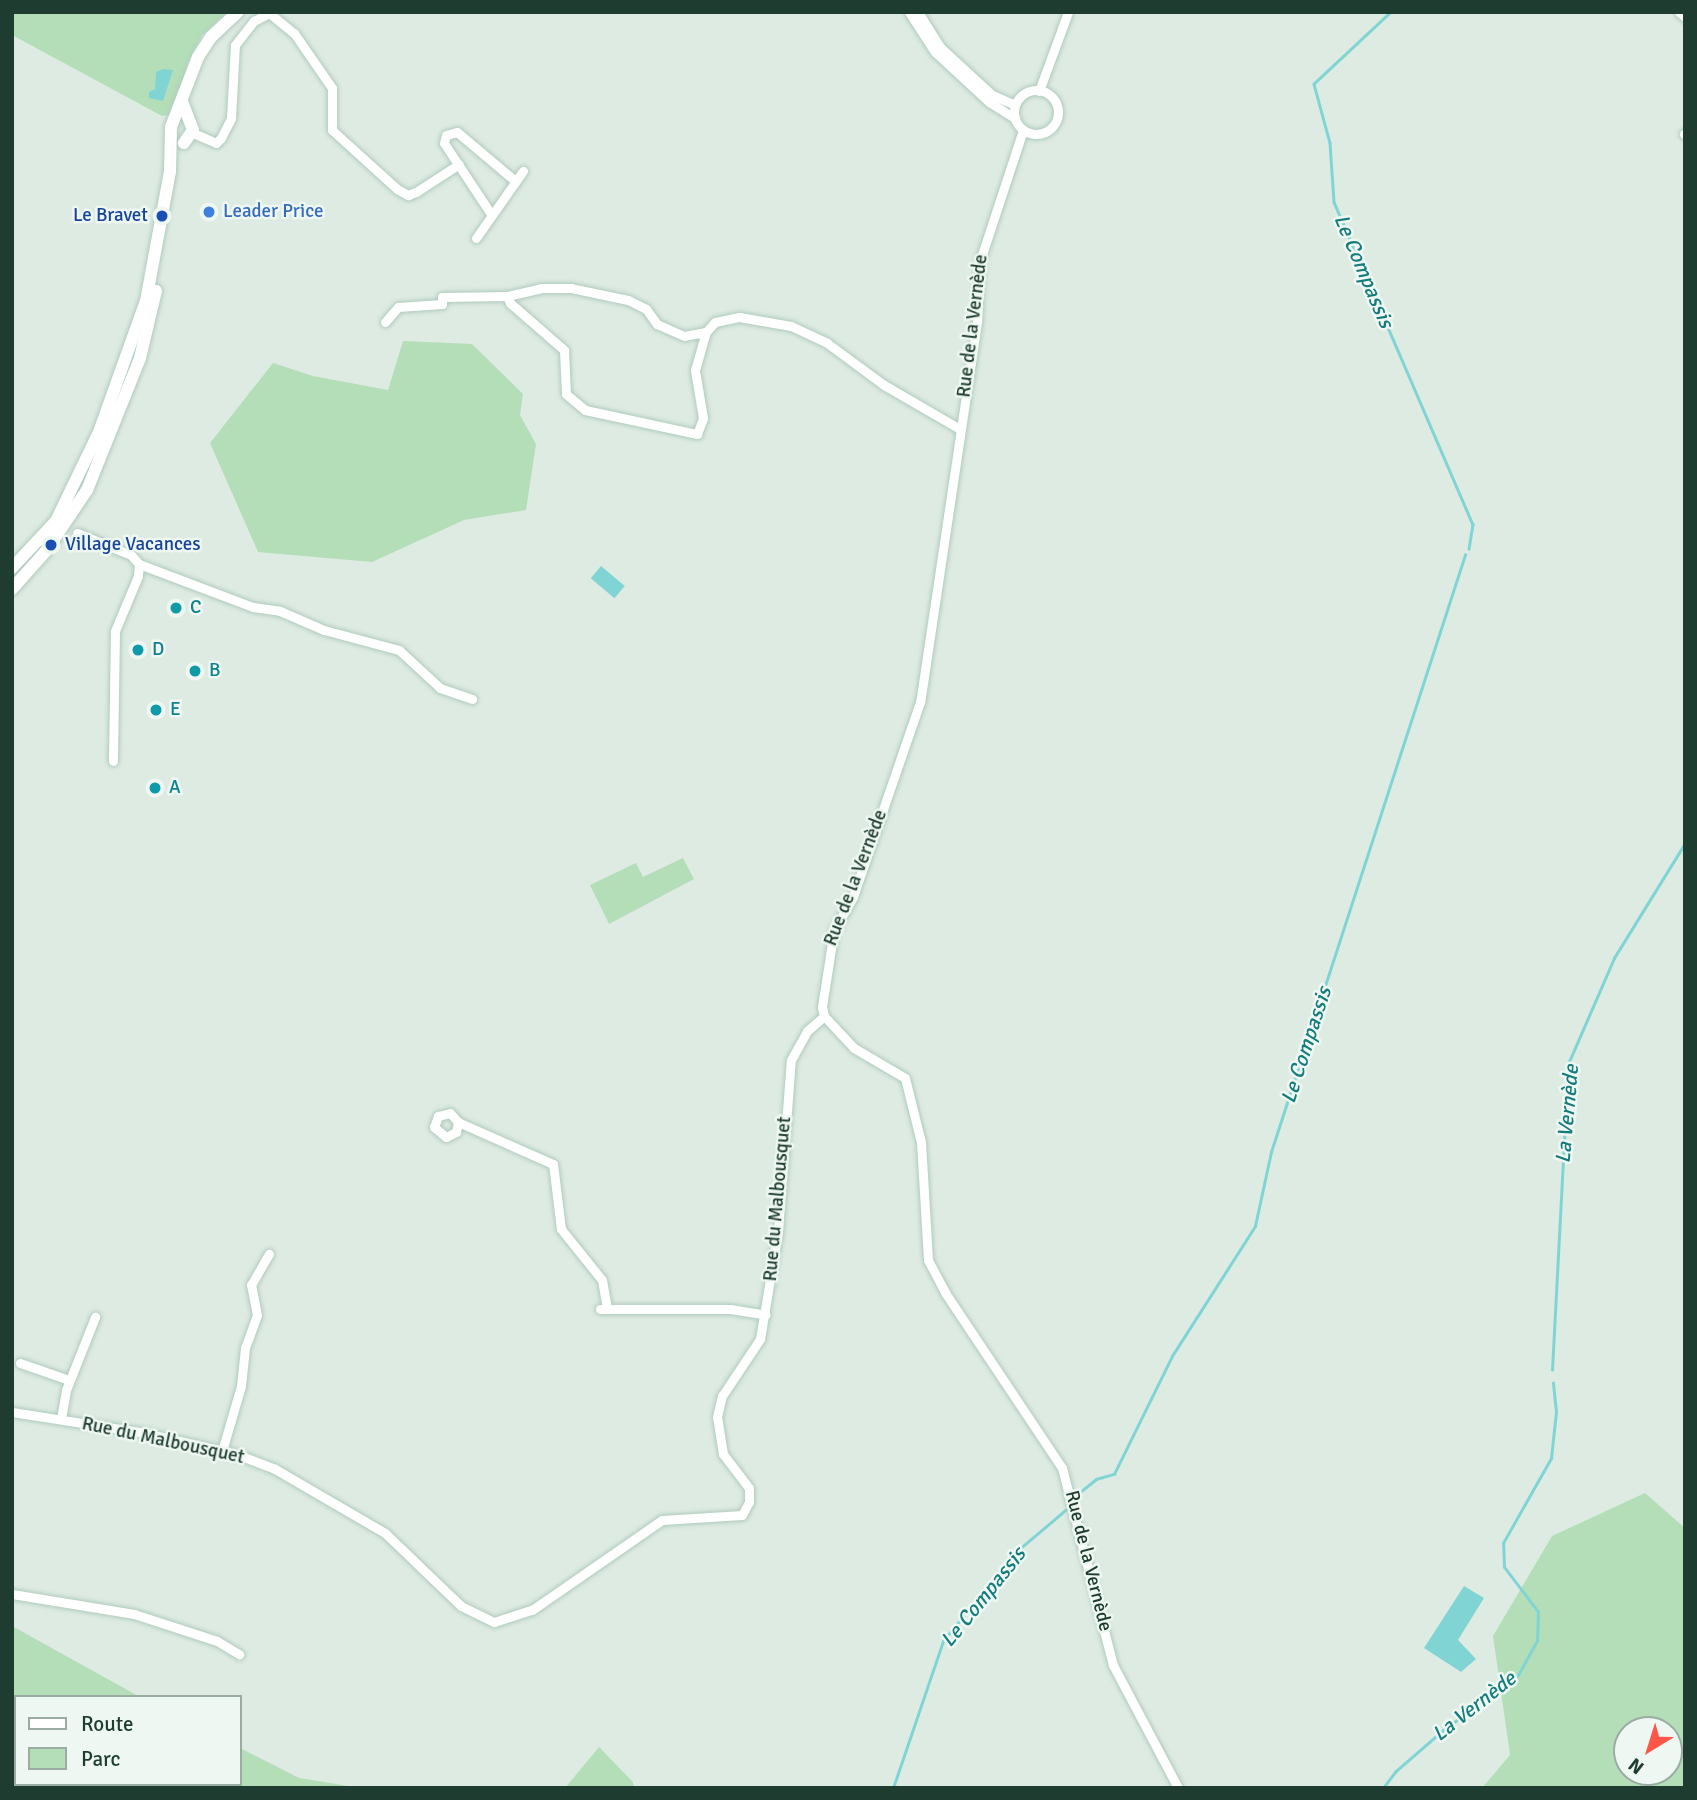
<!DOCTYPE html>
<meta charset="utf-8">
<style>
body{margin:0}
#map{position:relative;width:1697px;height:1800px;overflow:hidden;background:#deebe3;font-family:Signika,sans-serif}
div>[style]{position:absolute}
.green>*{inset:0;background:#b4deb8}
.water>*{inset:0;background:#80d5d4;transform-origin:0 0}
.stream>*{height:2.5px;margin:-1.25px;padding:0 1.25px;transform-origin:1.25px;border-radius:1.25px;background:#80d5d4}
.roads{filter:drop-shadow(0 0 2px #b0cbbd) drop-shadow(0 0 2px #b0cbbd)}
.minor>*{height:9px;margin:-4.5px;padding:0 4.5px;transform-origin:4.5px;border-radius:4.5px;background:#fff}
.minor>.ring{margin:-4.5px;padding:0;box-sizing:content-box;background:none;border:9px solid #fff;border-radius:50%}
.secondary>*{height:12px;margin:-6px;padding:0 6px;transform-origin:6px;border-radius:6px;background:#fff}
.dots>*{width:19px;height:19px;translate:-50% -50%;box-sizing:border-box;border:4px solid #eef7f1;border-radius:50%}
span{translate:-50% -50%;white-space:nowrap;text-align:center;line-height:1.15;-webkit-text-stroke:5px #eef7f1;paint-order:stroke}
.shop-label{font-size:19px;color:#366cbe}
.left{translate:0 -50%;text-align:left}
.transit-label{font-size:19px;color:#164399}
.right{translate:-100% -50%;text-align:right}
.street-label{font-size:19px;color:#1e3c2f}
.culture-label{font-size:19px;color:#0d838f}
.water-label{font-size:21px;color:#147c7c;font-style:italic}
.frame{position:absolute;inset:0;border:14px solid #1e3c2f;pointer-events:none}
.legend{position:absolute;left:14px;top:1695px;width:228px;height:91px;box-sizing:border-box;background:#eef7f1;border:2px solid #9baca3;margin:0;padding:9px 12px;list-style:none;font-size:21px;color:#1e3c2f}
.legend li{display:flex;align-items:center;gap:14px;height:35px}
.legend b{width:35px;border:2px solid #9baca3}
.north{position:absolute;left:1613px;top:1716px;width:70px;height:70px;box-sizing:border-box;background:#eef7f1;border:2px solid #9baca3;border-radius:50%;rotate:218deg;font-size:19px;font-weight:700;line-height:28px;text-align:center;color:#1e3c2f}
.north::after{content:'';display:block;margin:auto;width:24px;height:32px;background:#fe5749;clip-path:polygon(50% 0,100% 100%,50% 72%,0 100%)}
</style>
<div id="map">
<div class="green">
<i style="clip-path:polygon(12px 12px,227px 12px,202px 35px,187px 64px,174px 114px,162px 116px,12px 35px)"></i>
<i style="clip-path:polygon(403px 341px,472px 344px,523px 394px,520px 415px,536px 444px,526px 510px,464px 520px,372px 562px,258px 552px,210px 443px,273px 363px,313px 376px,388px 390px)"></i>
<i style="clip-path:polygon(683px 858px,694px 879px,609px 924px,590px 885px,636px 863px,643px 877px)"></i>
<i style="clip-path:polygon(evenodd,1645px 1493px,1685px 1528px,1685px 1788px,1482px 1788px,1510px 1755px,1493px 1636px,1552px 1536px,1645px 1493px,1627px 1730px,1669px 1730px,1669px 1772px,1627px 1772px,1627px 1730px)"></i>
<i style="clip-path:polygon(12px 1626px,140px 1697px,16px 1697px,16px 1784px,240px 1784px,240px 1748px,299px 1778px,361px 1788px,12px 1788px)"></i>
<i style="clip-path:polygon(599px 1747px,632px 1781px,635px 1788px,565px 1788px)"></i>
</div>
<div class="water">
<i style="clip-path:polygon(163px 69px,173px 70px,163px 101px,149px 98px,149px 92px,155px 89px,156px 72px)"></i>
<i style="left:601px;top:566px;width:31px;height:16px;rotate:40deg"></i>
<i style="clip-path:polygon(1464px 1586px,1484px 1598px,1458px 1640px,1476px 1659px,1461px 1672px,1424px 1648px)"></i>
</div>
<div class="stream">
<i style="left:1391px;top:12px;width:105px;rotate:136.9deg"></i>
<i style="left:1314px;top:84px;width:61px;rotate:74.8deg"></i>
<i style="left:1330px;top:143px;width:59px;rotate:86.1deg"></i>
<i style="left:1334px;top:202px;width:351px;rotate:66.7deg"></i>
<i style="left:1473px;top:524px;width:25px;rotate:99deg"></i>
<i style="left:1552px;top:1370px;width:306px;rotate:-87deg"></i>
<i style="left:1568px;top:1064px;width:116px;rotate:-66.5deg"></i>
<i style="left:1614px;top:958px;width:135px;rotate:-58.3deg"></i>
<i style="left:1079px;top:1493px;width:22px;rotate:-39deg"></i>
<i style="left:1096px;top:1479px;width:19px;rotate:-16deg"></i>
<i style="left:1114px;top:1474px;width:131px;rotate:-63.8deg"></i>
<i style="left:1172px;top:1356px;width:154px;rotate:-57.4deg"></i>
<i style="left:1255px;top:1226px;width:76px;rotate:-77.8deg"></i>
<i style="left:1271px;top:1152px;width:628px;rotate:-72deg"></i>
<i style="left:893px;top:1788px;width:155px;rotate:-71.2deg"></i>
<i style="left:943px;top:1641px;width:117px;rotate:-50.6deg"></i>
<i style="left:1017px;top:1551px;width:68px;rotate:-40.2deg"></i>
<i style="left:1383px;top:1788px;width:21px;rotate:-53deg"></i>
<i style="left:1396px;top:1771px;width:61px;rotate:-41deg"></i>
<i style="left:1442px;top:1731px;width:94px;rotate:-36.4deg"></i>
<i style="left:1518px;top:1675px;width:39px;rotate:-61deg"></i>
<i style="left:1537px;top:1641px;width:29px;rotate:-88deg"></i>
<i style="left:1538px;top:1612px;width:56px;rotate:-127.1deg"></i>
<i style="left:1504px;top:1567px;width:24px;rotate:-92deg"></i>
<i style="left:1503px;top:1543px;width:98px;rotate:-60.5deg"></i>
<i style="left:1551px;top:1458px;width:46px;rotate:-83.8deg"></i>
<i style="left:1556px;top:1412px;width:29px;rotate:-96deg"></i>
</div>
<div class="roads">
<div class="minor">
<i style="left:909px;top:12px;width:48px;rotate:57deg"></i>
<i style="left:935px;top:52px;width:74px;rotate:42.8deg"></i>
<i style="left:989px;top:102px;width:31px;rotate:32deg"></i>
<i style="left:918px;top:12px;width:41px;rotate:57.8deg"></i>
<i style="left:940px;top:47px;width:71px;rotate:42.7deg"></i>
<i style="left:992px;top:95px;width:25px;rotate:23deg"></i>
<i style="left:1679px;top:12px;width:8px;rotate:40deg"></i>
<i class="ring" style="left:1014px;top:90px;width:35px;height:35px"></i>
<i style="left:1039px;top:91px;width:84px;rotate:-69.8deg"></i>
<i style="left:1023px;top:130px;width:138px;rotate:108.2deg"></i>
<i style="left:980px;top:261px;width:61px;rotate:92.8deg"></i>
<i style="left:977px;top:322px;width:384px;rotate:98.5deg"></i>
<i style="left:920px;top:702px;width:206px;rotate:109deg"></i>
<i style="left:853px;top:897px;width:38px;rotate:120deg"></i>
<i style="left:834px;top:930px;width:78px;rotate:98.9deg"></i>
<i style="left:822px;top:1007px;width:9px;rotate:77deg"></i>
<i style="left:824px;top:1016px;width:44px;rotate:46.8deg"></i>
<i style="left:854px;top:1048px;width:59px;rotate:30.5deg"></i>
<i style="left:905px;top:1078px;width:66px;rotate:76deg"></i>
<i style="left:921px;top:1142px;width:118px;rotate:86.6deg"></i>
<i style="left:928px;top:1260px;width:38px;rotate:62deg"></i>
<i style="left:946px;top:1294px;width:209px;rotate:56.3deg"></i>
<i style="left:1062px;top:1468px;width:203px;rotate:75.5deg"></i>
<i style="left:1113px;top:1665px;width:139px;rotate:62.1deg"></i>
<i style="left:193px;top:133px;width:25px;rotate:23deg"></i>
<i style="left:216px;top:143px;width:7px;rotate:-45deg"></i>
<i style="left:221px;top:138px;width:22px;rotate:-63deg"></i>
<i style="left:231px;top:118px;width:73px;rotate:-86.9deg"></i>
<i style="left:235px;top:45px;width:31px;rotate:-52deg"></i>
<i style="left:254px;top:21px;width:17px;rotate:-28deg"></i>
<i style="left:269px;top:13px;width:32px;rotate:39deg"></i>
<i style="left:294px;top:33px;width:67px;rotate:55.4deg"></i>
<i style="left:332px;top:88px;width:42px;rotate:90deg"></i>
<i style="left:332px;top:130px;width:88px;rotate:42.2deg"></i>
<i style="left:397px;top:189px;width:13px;rotate:29deg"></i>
<i style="left:408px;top:195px;width:9px;rotate:-21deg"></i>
<i style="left:416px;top:192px;width:51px;rotate:-33.1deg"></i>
<i style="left:1684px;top:134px;width:1px"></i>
<i style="left:491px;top:214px;width:85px;rotate:-123.5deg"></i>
<i style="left:444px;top:143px;width:8px;rotate:-76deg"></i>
<i style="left:446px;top:135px;width:11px;rotate:-15deg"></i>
<i style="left:457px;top:132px;width:75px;rotate:40.1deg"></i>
<i style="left:476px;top:238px;width:82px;rotate:-55deg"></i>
<i style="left:385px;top:322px;width:20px;rotate:-49deg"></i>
<i style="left:398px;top:307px;width:44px;rotate:-3.9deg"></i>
<i style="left:442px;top:304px;width:7px;rotate:-90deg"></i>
<i style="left:442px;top:297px;width:65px;rotate:-0.9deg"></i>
<i style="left:706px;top:332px;width:22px;rotate:170deg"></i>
<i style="left:684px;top:336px;width:30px;rotate:-156deg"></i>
<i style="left:657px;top:324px;width:19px;rotate:-126deg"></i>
<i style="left:646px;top:309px;width:20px;rotate:-153deg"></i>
<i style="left:628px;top:300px;width:58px;rotate:-168.1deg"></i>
<i style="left:571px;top:288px;width:29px;rotate:180deg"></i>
<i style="left:542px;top:288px;width:36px;rotate:167deg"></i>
<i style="left:507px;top:296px;width:8px;rotate:67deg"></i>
<i style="left:510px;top:303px;width:72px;rotate:41deg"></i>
<i style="left:564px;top:350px;width:44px;rotate:87.4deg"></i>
<i style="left:566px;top:394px;width:25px;rotate:40deg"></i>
<i style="left:585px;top:410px;width:115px;rotate:12.1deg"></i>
<i style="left:697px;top:434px;width:17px;rotate:-69deg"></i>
<i style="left:703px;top:418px;width:49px;rotate:-99.5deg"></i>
<i style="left:695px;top:370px;width:40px;rotate:-74deg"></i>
<i style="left:706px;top:332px;width:13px;rotate:-48deg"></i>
<i style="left:715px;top:322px;width:25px;rotate:-12deg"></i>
<i style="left:739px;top:317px;width:53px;rotate:9.8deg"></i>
<i style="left:791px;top:326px;width:40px;rotate:25deg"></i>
<i style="left:827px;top:343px;width:71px;rotate:36.4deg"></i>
<i style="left:884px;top:385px;width:88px;rotate:30.1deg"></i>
<i style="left:77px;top:533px;width:58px;rotate:22.2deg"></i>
<i style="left:131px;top:555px;width:12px;rotate:48deg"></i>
<i style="left:139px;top:564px;width:12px;rotate:95deg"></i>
<i style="left:138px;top:576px;width:60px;rotate:112.7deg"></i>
<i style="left:115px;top:631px;width:130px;rotate:90.9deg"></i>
<i style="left:139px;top:564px;width:122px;rotate:20.7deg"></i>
<i style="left:253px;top:607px;width:27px;rotate:8deg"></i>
<i style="left:280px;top:611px;width:48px;rotate:23.4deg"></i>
<i style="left:324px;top:630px;width:78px;rotate:14.9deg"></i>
<i style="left:399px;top:650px;width:56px;rotate:42.8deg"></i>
<i style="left:440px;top:688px;width:34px;rotate:19deg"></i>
<i style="left:458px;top:1122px;width:10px;rotate:101deg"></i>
<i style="left:456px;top:1132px;width:11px;rotate:153deg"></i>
<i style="left:446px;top:1137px;width:16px;rotate:-140deg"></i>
<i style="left:434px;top:1127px;width:12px;rotate:-70deg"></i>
<i style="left:438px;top:1116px;width:12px;rotate:-14deg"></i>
<i style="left:450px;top:1113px;width:12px;rotate:48deg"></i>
<i style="left:458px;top:1122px;width:104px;rotate:23.9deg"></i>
<i style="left:553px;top:1164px;width:65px;rotate:83deg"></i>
<i style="left:561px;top:1229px;width:65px;rotate:51.2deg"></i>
<i style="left:602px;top:1280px;width:29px;rotate:80deg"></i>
<i style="left:600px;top:1309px;width:130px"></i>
<i style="left:730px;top:1309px;width:36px;rotate:9deg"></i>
<i style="left:20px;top:1363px;width:52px;rotate:19.1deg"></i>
<i style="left:12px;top:1412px;width:130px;rotate:8.9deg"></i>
<i style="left:140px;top:1432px;width:98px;rotate:12.9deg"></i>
<i style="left:236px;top:1454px;width:42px;rotate:21deg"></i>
<i style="left:275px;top:1469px;width:127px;rotate:30.2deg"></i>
<i style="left:385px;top:1533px;width:105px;rotate:43.8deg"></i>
<i style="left:461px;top:1606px;width:37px;rotate:26deg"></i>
<i style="left:494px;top:1622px;width:40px;rotate:-18deg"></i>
<i style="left:532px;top:1610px;width:158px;rotate:-34.7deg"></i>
<i style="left:662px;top:1520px;width:80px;rotate:-3.6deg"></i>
<i style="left:742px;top:1515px;width:15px;rotate:-62deg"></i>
<i style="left:749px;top:1502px;width:14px;rotate:-90deg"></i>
<i style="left:749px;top:1488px;width:43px;rotate:-127.4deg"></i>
<i style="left:723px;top:1454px;width:37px;rotate:-99deg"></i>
<i style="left:717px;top:1417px;width:22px;rotate:-77deg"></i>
<i style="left:722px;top:1396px;width:69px;rotate:-56.3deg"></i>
<i style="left:760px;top:1339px;width:109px;rotate:-80.5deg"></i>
<i style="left:778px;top:1231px;width:171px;rotate:-85.7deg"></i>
<i style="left:791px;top:1060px;width:33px;rotate:-61deg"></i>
<i style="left:807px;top:1031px;width:23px;rotate:-41deg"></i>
<i style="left:61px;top:1419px;width:29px;rotate:-80deg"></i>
<i style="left:66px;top:1390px;width:79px;rotate:-68.3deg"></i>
<i style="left:222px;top:1451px;width:68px;rotate:-73.7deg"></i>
<i style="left:241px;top:1386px;width:38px;rotate:-84deg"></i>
<i style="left:245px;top:1348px;width:35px;rotate:-70deg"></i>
<i style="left:257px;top:1315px;width:31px;rotate:-101deg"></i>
<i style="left:251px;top:1285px;width:36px;rotate:-60deg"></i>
<i style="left:12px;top:1594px;width:124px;rotate:9.3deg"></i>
<i style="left:134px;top:1614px;width:87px;rotate:18deg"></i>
<i style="left:217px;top:1641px;width:26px;rotate:31deg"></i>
</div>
<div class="secondary">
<i style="left:183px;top:104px;width:28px;rotate:69deg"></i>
<i style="left:193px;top:130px;width:16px;rotate:125deg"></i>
<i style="left:12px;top:568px;width:64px;rotate:-46.9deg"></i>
<i style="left:56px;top:521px;width:99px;rotate:-64.2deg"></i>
<i style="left:99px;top:432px;width:139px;rotate:-70.3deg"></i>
<i style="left:146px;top:301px;width:132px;rotate:-79.5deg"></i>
<i style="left:170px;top:171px;width:44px;rotate:-88.7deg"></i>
<i style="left:171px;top:127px;width:75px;rotate:-68.9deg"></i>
<i style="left:198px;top:57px;width:24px;rotate:-57deg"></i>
<i style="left:211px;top:37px;width:37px;rotate:-43deg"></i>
<i style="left:12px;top:589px;width:51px;rotate:-48.2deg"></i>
<i style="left:46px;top:551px;width:73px;rotate:-56.1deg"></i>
<i style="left:87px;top:490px;width:142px;rotate:-68.1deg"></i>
<i style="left:140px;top:358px;width:69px;rotate:-76.6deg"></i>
</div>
</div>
<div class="dots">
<i style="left:209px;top:212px;background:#3f7fe0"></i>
<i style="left:162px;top:216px;background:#1a4fb4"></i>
<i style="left:51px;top:545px;background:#1a4fb4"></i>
<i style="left:176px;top:608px;background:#0f9aa8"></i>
<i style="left:138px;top:650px;background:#0f9aa8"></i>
<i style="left:195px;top:671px;background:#0f9aa8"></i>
<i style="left:156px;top:710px;background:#0f9aa8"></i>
<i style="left:155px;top:788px;background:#0f9aa8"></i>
</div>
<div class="shop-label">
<span class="left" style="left:223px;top:212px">Leader Price</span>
</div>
<div class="transit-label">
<span class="right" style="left:148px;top:216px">Le Bravet</span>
<span class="left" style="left:65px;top:545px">Village Vacances</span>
</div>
<div class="street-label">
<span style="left:973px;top:326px;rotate:-83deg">Rue de la Vernède</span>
<span style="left:856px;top:878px;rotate:-69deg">Rue de la Vernède</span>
<span style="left:778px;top:1199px;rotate:-85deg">Rue du Malbousquet</span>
<span style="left:163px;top:1441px;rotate:12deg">Rue du Malbousquet</span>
<span style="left:1088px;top:1561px;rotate:76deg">Rue de la Vernède</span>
</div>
<div class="culture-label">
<span class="left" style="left:190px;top:608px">C</span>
<span class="left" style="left:152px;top:650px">D</span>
<span class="left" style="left:209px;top:671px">B</span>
<span class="left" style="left:170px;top:710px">E</span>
<span class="left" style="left:169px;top:788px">A</span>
</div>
<div class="water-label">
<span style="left:1364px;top:271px;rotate:67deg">Le Compassis</span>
<span style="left:1306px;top:1045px;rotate:-72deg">Le Compassis</span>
<span style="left:1567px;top:1114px;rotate:-85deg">La Vernède</span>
<span style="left:983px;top:1597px;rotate:-51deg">Le Compassis</span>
<span style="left:1474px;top:1706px;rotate:-38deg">La Vernède</span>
</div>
<div class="frame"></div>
<ul class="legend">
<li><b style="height:9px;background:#fff"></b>Route</li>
<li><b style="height:19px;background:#b4deb8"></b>Parc</li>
</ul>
<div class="north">N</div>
</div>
